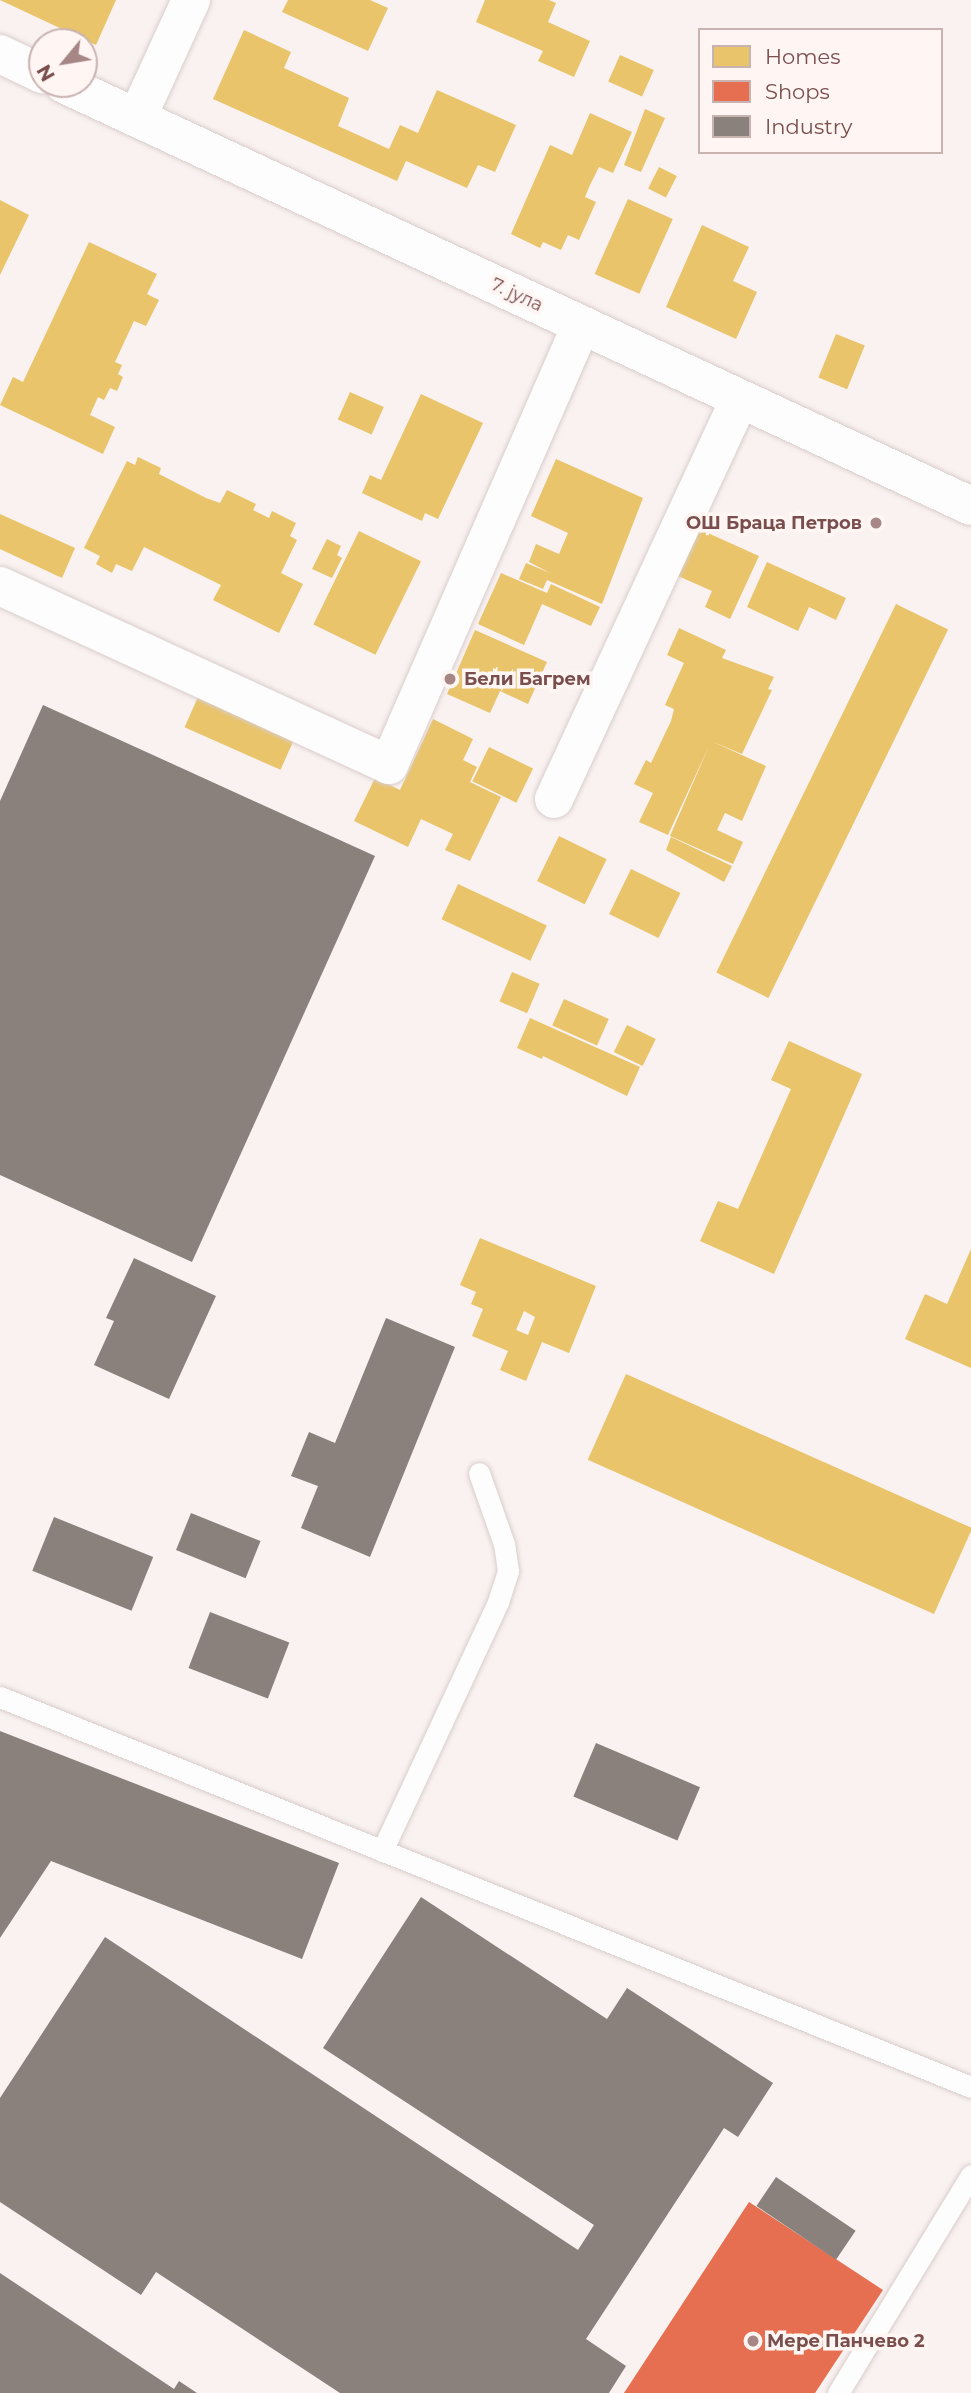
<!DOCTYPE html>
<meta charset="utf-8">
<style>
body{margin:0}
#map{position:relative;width:971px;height:2393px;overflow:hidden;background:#f9f2f0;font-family:Montserrat,sans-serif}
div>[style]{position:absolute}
.homes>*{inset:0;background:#e9c46a;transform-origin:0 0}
.shops>*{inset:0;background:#e76f51}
.industry>*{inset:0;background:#8a817c;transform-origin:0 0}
.roads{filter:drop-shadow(0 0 2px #d9cdcc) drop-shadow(0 0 2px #d9cdcc)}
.lane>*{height:21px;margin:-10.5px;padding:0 10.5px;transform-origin:10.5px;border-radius:10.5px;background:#fefdfd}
.street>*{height:38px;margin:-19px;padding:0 19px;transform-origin:19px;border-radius:19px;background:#fefdfd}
.dots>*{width:19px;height:19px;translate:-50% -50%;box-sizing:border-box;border:4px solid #fff6f3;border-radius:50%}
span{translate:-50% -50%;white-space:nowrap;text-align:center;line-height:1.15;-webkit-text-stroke:7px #fff6f3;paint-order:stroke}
.street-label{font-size:18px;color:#794e4d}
.poi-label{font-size:18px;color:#794e4d;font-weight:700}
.right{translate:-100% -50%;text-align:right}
.left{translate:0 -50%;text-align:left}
.legend{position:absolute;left:698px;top:28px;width:245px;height:126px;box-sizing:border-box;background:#fff6f3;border:2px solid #c9b3b1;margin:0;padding:9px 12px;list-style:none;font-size:21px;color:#794e4d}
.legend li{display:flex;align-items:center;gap:14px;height:35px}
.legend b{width:35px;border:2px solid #c9b3b1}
.north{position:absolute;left:28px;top:28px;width:70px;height:70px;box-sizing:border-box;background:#fff6f3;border:2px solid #c9b3b1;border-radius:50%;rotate:240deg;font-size:19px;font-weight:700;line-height:28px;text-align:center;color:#794e4d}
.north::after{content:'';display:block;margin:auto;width:24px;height:32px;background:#a68786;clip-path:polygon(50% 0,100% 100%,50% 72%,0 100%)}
</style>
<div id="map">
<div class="homes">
<i style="clip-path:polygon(0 0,116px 0,96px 45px)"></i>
<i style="clip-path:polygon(288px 0,370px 0,388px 8px,368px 51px,282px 12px)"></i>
<i style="clip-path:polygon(485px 0,549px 0,556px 3px,548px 22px,590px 41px,574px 77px,538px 61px,543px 51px,476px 22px)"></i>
<i style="clip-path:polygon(244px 30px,291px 52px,284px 68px,349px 98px,338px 126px,389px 149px,400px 125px,418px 133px,437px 90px,516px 125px,495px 172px,478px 165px,467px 188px,406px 161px,397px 181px,213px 99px)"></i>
<i style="left:620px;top:55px;width:37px;height:29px;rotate:24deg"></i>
<i style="clip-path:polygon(645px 109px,665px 118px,641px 172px,624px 165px)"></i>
<i style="clip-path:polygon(590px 113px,632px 132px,613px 173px,599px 167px,590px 185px,585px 197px,596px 202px,579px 240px,568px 235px,561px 250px,543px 242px,540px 248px,511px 234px,550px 145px,572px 155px)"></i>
<i style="left:659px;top:167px;width:20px;height:24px;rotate:27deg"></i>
<i style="left:628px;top:199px;width:49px;height:82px;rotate:24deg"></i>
<i style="clip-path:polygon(0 200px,29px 215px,0 275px)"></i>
<i style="clip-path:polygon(702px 225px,749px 247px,733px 281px,757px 292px,736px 339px,666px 307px)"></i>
<i style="clip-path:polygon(89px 242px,157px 274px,147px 294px,159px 300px,146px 326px,134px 321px,115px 362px,122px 365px,118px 374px,123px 377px,117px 391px,110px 388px,104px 400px,98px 397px,90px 415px,115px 427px,103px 454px,0 405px,13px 377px,23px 382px)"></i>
<i style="left:836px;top:334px;width:31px;height:47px;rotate:22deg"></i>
<i style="left:350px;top:392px;width:37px;height:30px;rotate:24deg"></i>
<i style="clip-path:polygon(421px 394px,483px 423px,438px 519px,425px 513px,422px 521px,362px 493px,370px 475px,381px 480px)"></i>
<i style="clip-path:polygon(138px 457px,161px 468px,159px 474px,206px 498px,220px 503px,227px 490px,256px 504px,253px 510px,269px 518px,272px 511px,296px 523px,290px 536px,297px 540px,281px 573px,303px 584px,279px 633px,213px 600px,221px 585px,144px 547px,132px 571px,116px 564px,112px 573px,96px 564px,100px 556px,84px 548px,127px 461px,135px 465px)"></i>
<i style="clip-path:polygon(556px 459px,643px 498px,602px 604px,547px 580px,543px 589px,519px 579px,526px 563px,550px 573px,529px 562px,536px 544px,559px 554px,568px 533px,531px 516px)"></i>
<i style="clip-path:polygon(0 514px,75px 548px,62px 578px,0 549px)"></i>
<i style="clip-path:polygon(699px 529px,759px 556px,730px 619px,705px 607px,712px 591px,678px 576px)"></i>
<i style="left:359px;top:531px;width:69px;height:104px;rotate:26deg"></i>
<i style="clip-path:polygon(327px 539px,341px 546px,337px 555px,342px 558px,332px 578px,312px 569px)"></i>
<i style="clip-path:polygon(767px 562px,846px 598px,836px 620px,809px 607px,798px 631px,747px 607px)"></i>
<i style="clip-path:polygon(501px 573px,547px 593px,551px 584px,600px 607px,591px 626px,542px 604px,524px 645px,478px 624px)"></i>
<i style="left:896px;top:604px;width:58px;height:410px;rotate:26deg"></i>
<i style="clip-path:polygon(679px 628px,726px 650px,722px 658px,774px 677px,768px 689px,772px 690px,742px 754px,711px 741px,766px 766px,742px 821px,725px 813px,717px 830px,743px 842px,733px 864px,670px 836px,709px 746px,668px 835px,639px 822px,653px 793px,634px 784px,646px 760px,651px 763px,671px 721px,674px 709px,665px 705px,684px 663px,667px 655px)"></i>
<i style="clip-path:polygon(475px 630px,547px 662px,528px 704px,500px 691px,490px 713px,447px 694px)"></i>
<i style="left:198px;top:697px;width:105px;height:33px;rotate:24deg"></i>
<i style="clip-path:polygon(433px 719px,473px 739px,463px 760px,477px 767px,470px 782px,501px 797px,470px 861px,445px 850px,453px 834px,421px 819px,408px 847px,354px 821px,375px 778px,400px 790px)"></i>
<i style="left:489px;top:747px;width:49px;height:38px;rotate:26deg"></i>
<i style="left:559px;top:836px;width:53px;height:50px;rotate:26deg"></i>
<i style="clip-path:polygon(671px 837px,732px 866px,724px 882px,666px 850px)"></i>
<i style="left:631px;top:869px;width:55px;height:50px;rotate:26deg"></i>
<i style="left:458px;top:884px;width:98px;height:39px;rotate:25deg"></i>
<i style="left:512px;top:972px;width:30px;height:32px;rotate:23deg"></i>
<i style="left:564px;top:999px;width:49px;height:29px;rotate:24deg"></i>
<i style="clip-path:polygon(530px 1018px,640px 1067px,627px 1096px,543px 1056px,542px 1059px,517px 1048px)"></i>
<i style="left:627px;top:1025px;width:32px;height:30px;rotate:26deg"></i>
<i style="clip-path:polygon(789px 1041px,862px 1074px,774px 1274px,700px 1241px,718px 1201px,738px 1209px,791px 1089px,771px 1080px)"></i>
<i style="clip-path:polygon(evenodd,480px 1238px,596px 1286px,569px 1353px,542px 1342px,526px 1381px,500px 1370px,508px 1351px,472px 1336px,483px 1309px,471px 1304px,476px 1292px,460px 1285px,480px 1238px,524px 1311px,535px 1317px,528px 1335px,516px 1330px,524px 1311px)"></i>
<i style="clip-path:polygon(971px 1249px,971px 1368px,905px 1339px,925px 1294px,947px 1304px)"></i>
<i style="left:626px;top:1374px;width:379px;height:94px;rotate:24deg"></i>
</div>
<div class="shops">
<i style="clip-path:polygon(749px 2202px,883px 2290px,815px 2393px,624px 2393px)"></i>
</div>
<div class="industry">
<i style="clip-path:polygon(43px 705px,375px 856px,192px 1262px,0 1175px,0 801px)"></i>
<i style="clip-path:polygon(134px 1258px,216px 1296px,169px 1399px,94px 1365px,114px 1321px,106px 1318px)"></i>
<i style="clip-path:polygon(386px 1318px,455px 1347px,370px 1557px,301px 1528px,318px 1486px,291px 1476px,309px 1432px,335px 1443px)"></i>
<i style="left:191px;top:1513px;width:75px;height:40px;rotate:22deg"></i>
<i style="left:54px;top:1517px;width:107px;height:58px;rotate:22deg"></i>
<i style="left:210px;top:1612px;width:85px;height:60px;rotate:21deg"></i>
<i style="clip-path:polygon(0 1731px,339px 1863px,302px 1959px,51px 1861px,0 1938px)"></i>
<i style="left:596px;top:1743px;width:113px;height:58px;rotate:23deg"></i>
<i style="clip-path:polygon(421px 1897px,607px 2019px,627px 1988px,773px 2083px,738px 2137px,724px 2128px,586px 2339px,626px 2366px,609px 2393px,340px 2393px,156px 2272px,141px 2295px,0 2202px,0 2098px,105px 1937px,578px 2250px,594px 2225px,323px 2048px)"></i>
<i style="left:776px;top:2177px;width:96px;height:35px;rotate:34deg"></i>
<i style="clip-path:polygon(0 2273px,174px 2389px,179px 2381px,197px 2393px,0 2393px)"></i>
</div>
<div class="roads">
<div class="lane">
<i style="left:0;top:1697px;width:1046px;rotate:21.88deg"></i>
<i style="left:382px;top:1851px;width:275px;rotate:-65deg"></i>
<i style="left:498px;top:1602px;width:33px;rotate:-72deg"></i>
<i style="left:508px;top:1571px;width:27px;rotate:-98deg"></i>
<i style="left:504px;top:1544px;width:75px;rotate:-109.4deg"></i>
<i style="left:838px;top:2393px;width:255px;rotate:-58.6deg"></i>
</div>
<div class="street">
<i style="left:0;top:54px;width:47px;rotate:25.5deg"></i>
<i style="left:64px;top:84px;width:1000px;rotate:24.95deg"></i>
<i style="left:137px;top:118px;width:130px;rotate:-65.4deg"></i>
<i style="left:0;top:586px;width:428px;rotate:24.7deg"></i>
<i style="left:389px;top:765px;width:480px;rotate:-66.4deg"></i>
<i style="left:554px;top:799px;width:441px;rotate:-65.1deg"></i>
</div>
</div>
<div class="dots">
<i style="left:876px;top:523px;background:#a68786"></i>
<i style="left:450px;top:679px;background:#a68786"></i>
<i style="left:753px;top:2341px;background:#a68786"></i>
</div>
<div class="street-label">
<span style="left:517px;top:295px;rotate:25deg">7. јула</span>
</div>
<div class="poi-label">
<span class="right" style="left:862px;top:523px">ОШ Браца Петров</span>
<span class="left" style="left:464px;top:679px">Бели Багрем</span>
<span class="left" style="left:767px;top:2341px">Мере Панчево 2</span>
</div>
<ul class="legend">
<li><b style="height:19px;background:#e9c46a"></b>Homes</li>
<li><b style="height:19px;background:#e76f51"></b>Shops</li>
<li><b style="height:19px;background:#8a817c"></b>Industry</li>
</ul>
<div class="north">N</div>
</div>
